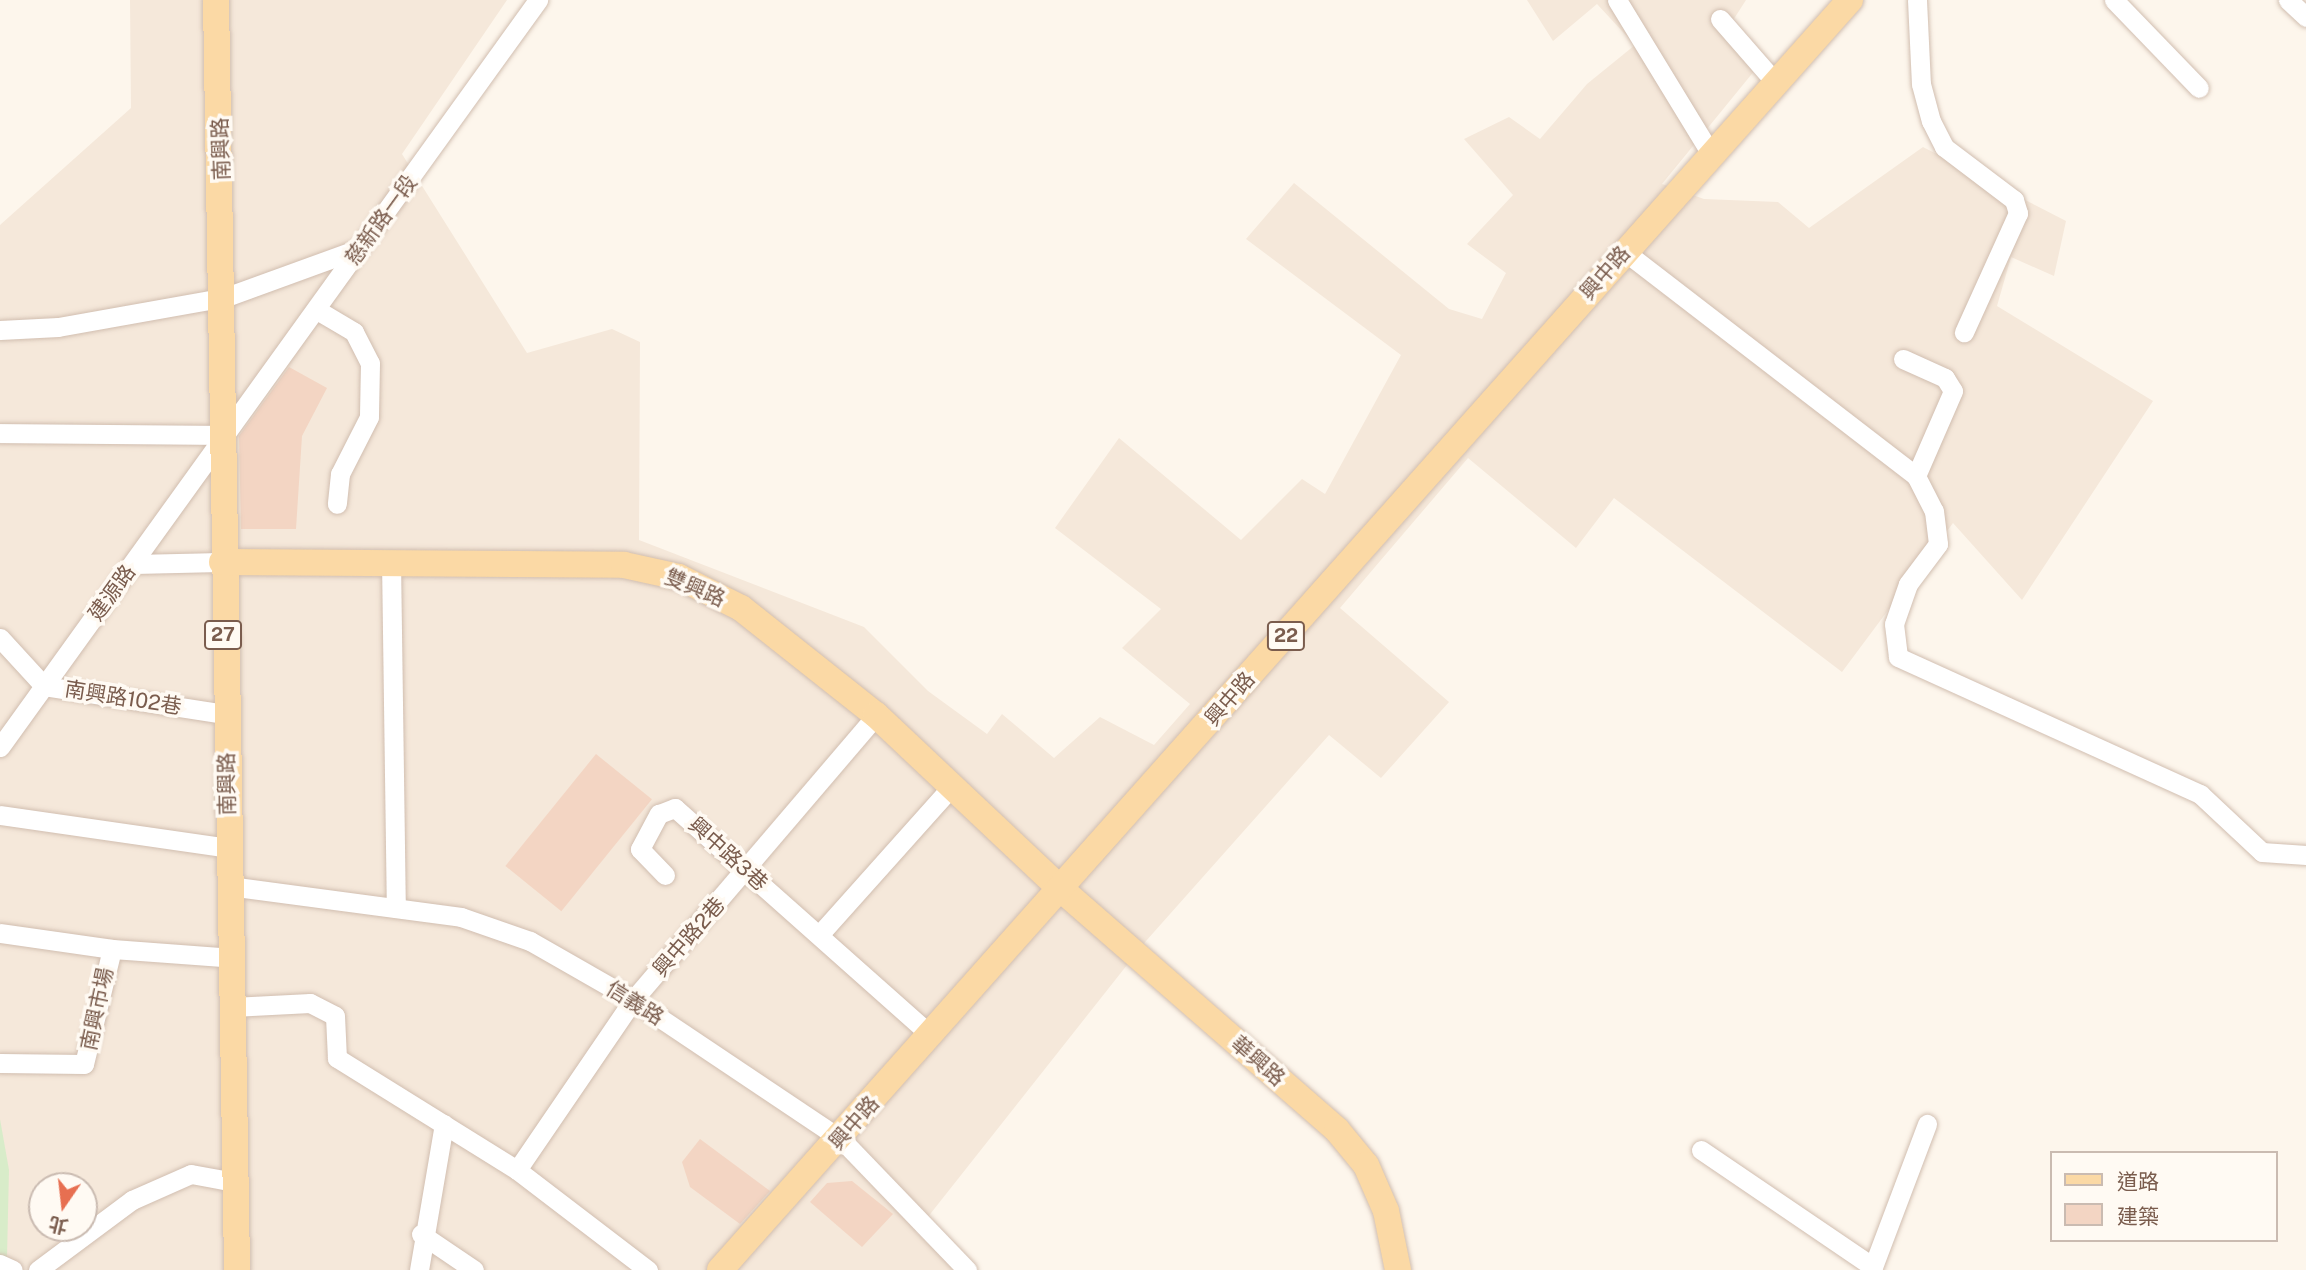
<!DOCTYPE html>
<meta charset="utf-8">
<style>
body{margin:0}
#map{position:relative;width:2306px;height:1270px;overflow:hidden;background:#fdf6ec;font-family:"Public Sans","Noto Sans TC",sans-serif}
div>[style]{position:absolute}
.residential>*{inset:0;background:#f5e8da}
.green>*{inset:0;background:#d8ecc9}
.building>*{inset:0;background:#f3d5c3;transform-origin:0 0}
.roads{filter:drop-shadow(0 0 2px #d1beb0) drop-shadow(0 0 2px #d1beb0)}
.minor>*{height:19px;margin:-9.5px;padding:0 9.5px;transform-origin:9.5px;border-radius:9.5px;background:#fff}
.major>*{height:26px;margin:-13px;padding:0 13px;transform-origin:13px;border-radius:13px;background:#fbd9a5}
span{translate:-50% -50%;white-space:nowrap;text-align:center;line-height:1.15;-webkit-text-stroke:7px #fffaf3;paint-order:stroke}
.shield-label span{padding:2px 5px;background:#fffaf3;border:2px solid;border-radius:5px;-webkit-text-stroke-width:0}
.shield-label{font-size:19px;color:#7a5c4d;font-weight:700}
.street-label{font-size:21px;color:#7a5c4d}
.legend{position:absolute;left:2050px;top:1151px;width:228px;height:91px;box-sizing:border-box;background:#fffaf3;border:2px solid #cabbb1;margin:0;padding:9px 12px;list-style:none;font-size:21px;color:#7a5c4d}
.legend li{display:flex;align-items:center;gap:14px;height:35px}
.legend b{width:35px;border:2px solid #cabbb1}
.north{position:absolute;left:28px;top:1172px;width:70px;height:70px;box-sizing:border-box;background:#fffaf3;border:2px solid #cabbb1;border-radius:50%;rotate:194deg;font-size:19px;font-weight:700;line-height:28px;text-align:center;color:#7a5c4d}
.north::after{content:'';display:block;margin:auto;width:24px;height:32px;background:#e76f51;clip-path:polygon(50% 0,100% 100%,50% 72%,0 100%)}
</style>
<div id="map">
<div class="residential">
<i style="clip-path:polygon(evenodd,130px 0,507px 0,402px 154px,527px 353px,612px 329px,640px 342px,639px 540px,864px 627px,928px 691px,987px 734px,1002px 714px,1054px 758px,1100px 717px,1154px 745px,1190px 704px,1122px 648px,1161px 609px,1055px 528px,1119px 438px,1241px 540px,1302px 479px,1325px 494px,1401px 355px,1246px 239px,1294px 183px,1449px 309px,1482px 319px,1506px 273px,1467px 244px,1513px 195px,1464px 139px,1509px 117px,1540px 139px,1587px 84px,1635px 45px,1597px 4px,1553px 41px,1527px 0,1746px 0,1730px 25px,1764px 59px,1662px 184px,1704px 199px,1778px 202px,1809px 228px,1923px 147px,2066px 221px,2054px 276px,2011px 257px,1997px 306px,2153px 401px,2022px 600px,1953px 523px,1842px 672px,1614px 498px,1576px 548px,1468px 458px,1340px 608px,1449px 702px,1381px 778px,1329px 735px,1146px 941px,916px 1232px,955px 1270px,0 1270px,0 225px,131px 108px,130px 0,42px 1186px,84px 1186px,84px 1228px,42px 1228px,42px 1186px)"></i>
</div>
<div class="green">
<i style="clip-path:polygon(0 1119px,9px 1170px,7px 1257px,0 1256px)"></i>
</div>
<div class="building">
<i style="clip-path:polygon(289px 367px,327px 388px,302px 436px,296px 529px,241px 529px,239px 436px)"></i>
<i style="left:596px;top:754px;width:72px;height:144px;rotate:39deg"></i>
<i style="clip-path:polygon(700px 1139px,770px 1191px,740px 1224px,690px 1187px,682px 1162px)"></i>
<i style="clip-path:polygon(852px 1181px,893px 1214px,862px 1247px,810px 1202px,827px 1183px)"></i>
</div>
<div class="roads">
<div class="minor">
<i style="left:1617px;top:0;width:180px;rotate:58.6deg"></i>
<i style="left:1917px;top:0;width:84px;rotate:87.3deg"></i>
<i style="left:1921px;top:84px;width:38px;rotate:75deg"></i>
<i style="left:1931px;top:121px;width:29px;rotate:63deg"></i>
<i style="left:1944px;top:147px;width:88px;rotate:37.1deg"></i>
<i style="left:2014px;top:200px;width:14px;rotate:73deg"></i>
<i style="left:2018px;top:213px;width:131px;rotate:114.4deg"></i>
<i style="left:2114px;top:0;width:122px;rotate:46deg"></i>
<i style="left:2288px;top:0;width:25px;rotate:43deg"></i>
<i style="left:1720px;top:19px;width:84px;rotate:48.9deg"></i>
<i style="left:1624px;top:251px;width:369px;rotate:37.6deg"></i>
<i style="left:1916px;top:476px;width:39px;rotate:63deg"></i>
<i style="left:1934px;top:511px;width:33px;rotate:83deg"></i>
<i style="left:1938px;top:544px;width:50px;rotate:126.9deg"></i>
<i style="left:1908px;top:584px;width:42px;rotate:109.3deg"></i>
<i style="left:1894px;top:624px;width:33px;rotate:83deg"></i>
<i style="left:1898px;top:657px;width:332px;rotate:24.4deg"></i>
<i style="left:2200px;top:794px;width:85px;rotate:43.1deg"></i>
<i style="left:2262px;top:852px;width:44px;rotate:3.9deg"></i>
<i style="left:317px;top:310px;width:43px;rotate:30.7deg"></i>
<i style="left:354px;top:332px;width:35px;rotate:63deg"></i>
<i style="left:370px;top:363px;width:54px;rotate:91.1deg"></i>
<i style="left:369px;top:417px;width:64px;rotate:117deg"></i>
<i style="left:340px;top:474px;width:30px;rotate:96deg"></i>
<i style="left:0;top:330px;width:58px;rotate:-3deg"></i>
<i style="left:58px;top:327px;width:171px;rotate:-10.1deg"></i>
<i style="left:226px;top:297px;width:140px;rotate:-20deg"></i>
<i style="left:1903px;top:359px;width:46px;rotate:24.3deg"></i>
<i style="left:1945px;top:378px;width:15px;rotate:58deg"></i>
<i style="left:1953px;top:391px;width:93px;rotate:113.5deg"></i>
<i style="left:0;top:433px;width:219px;rotate:0.5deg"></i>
<i style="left:391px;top:560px;width:348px;rotate:89.2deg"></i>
<i style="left:133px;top:564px;width:89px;rotate:-1.3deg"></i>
<i style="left:0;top:638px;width:65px;rotate:47.5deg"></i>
<i style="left:44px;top:686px;width:183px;rotate:8.8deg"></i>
<i style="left:0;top:747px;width:921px;rotate:-54.24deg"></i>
<i style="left:0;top:815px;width:230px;rotate:8.2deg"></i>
<i style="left:665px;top:875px;width:36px;rotate:-134deg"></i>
<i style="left:640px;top:849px;width:40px;rotate:-62deg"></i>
<i style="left:659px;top:814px;width:17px;rotate:-21deg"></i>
<i style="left:675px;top:808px;width:342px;rotate:41.6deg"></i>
<i style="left:229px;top:886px;width:234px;rotate:7.6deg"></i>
<i style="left:461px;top:917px;width:73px;rotate:19.2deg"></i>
<i style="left:530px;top:941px;width:119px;rotate:29.8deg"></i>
<i style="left:633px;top:1000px;width:250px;rotate:33.8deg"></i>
<i style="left:841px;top:1139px;width:182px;rotate:46.1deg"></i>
<i style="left:0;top:933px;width:113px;rotate:8.1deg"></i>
<i style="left:819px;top:935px;width:201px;rotate:-48.2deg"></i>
<i style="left:232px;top:1007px;width:78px;rotate:-2.9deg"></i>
<i style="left:310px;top:1003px;width:28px;rotate:27deg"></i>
<i style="left:335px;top:1016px;width:42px;rotate:87.3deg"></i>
<i style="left:337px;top:1058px;width:212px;rotate:31.9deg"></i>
<i style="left:517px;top:1170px;width:165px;rotate:37.4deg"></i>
<i style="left:0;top:1063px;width:84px;rotate:0.7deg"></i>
<i style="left:84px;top:1064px;width:118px;rotate:-76.3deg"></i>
<i style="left:112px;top:949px;width:122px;rotate:4.2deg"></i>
<i style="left:1701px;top:1150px;width:208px;rotate:34.2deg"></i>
<i style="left:1873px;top:1267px;width:153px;rotate:-69.3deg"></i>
<i style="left:517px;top:1170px;width:206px;rotate:-55.7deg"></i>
<i style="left:633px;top:1000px;width:375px;rotate:-49.5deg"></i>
<i style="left:421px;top:1234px;width:64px;rotate:34.2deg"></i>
<i style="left:0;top:1264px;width:14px;rotate:25deg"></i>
<i style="left:38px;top:1270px;width:117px;rotate:-36.7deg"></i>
<i style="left:132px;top:1200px;width:64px;rotate:-23.8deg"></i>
<i style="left:191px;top:1174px;width:45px;rotate:10.3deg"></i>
<i style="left:419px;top:1270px;width:148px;rotate:-80.3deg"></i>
</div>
<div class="major">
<i style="left:216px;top:0;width:1270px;rotate:89.05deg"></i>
<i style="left:222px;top:562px;width:402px;rotate:0.4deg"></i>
<i style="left:624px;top:565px;width:56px;rotate:12.3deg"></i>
<i style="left:679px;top:577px;width:69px;rotate:26.6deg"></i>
<i style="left:741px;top:608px;width:172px;rotate:38.4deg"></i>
<i style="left:876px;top:715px;width:255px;rotate:43.3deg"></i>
<i style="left:1062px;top:890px;width:365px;rotate:41.1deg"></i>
<i style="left:1337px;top:1130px;width:45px;rotate:50.4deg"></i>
<i style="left:1366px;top:1165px;width:50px;rotate:66.5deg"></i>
<i style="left:1386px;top:1211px;width:60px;rotate:78.5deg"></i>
<i style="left:720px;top:1270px;width:1700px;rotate:-48.34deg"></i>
</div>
</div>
<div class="shield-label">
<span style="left:223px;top:635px">27</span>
<span style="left:1286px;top:636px">22</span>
</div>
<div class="street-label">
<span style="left:221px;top:149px;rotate:-92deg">南興路</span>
<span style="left:381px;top:220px;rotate:-54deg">慈新路一段</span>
<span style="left:1605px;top:273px;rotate:-49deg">興中路</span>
<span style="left:695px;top:588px;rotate:23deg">雙興路</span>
<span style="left:112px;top:593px;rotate:-54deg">建源路</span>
<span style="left:123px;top:698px;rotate:9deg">南興路102巷</span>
<span style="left:1230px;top:699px;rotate:-49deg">興中路</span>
<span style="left:227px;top:784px;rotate:-91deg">南興路</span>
<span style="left:728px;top:854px;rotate:42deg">興中路3巷</span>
<span style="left:689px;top:937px;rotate:-49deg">興中路2巷</span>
<span style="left:635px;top:1003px;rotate:32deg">信義路</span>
<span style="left:97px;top:1009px;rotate:-78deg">南興市場</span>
<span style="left:1258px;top:1061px;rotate:41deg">華興路</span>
<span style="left:854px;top:1123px;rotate:-49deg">興中路</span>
</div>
<ul class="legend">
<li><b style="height:9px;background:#fbd9a5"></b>道路</li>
<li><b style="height:19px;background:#f3d5c3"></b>建築</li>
</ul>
<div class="north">北</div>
</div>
